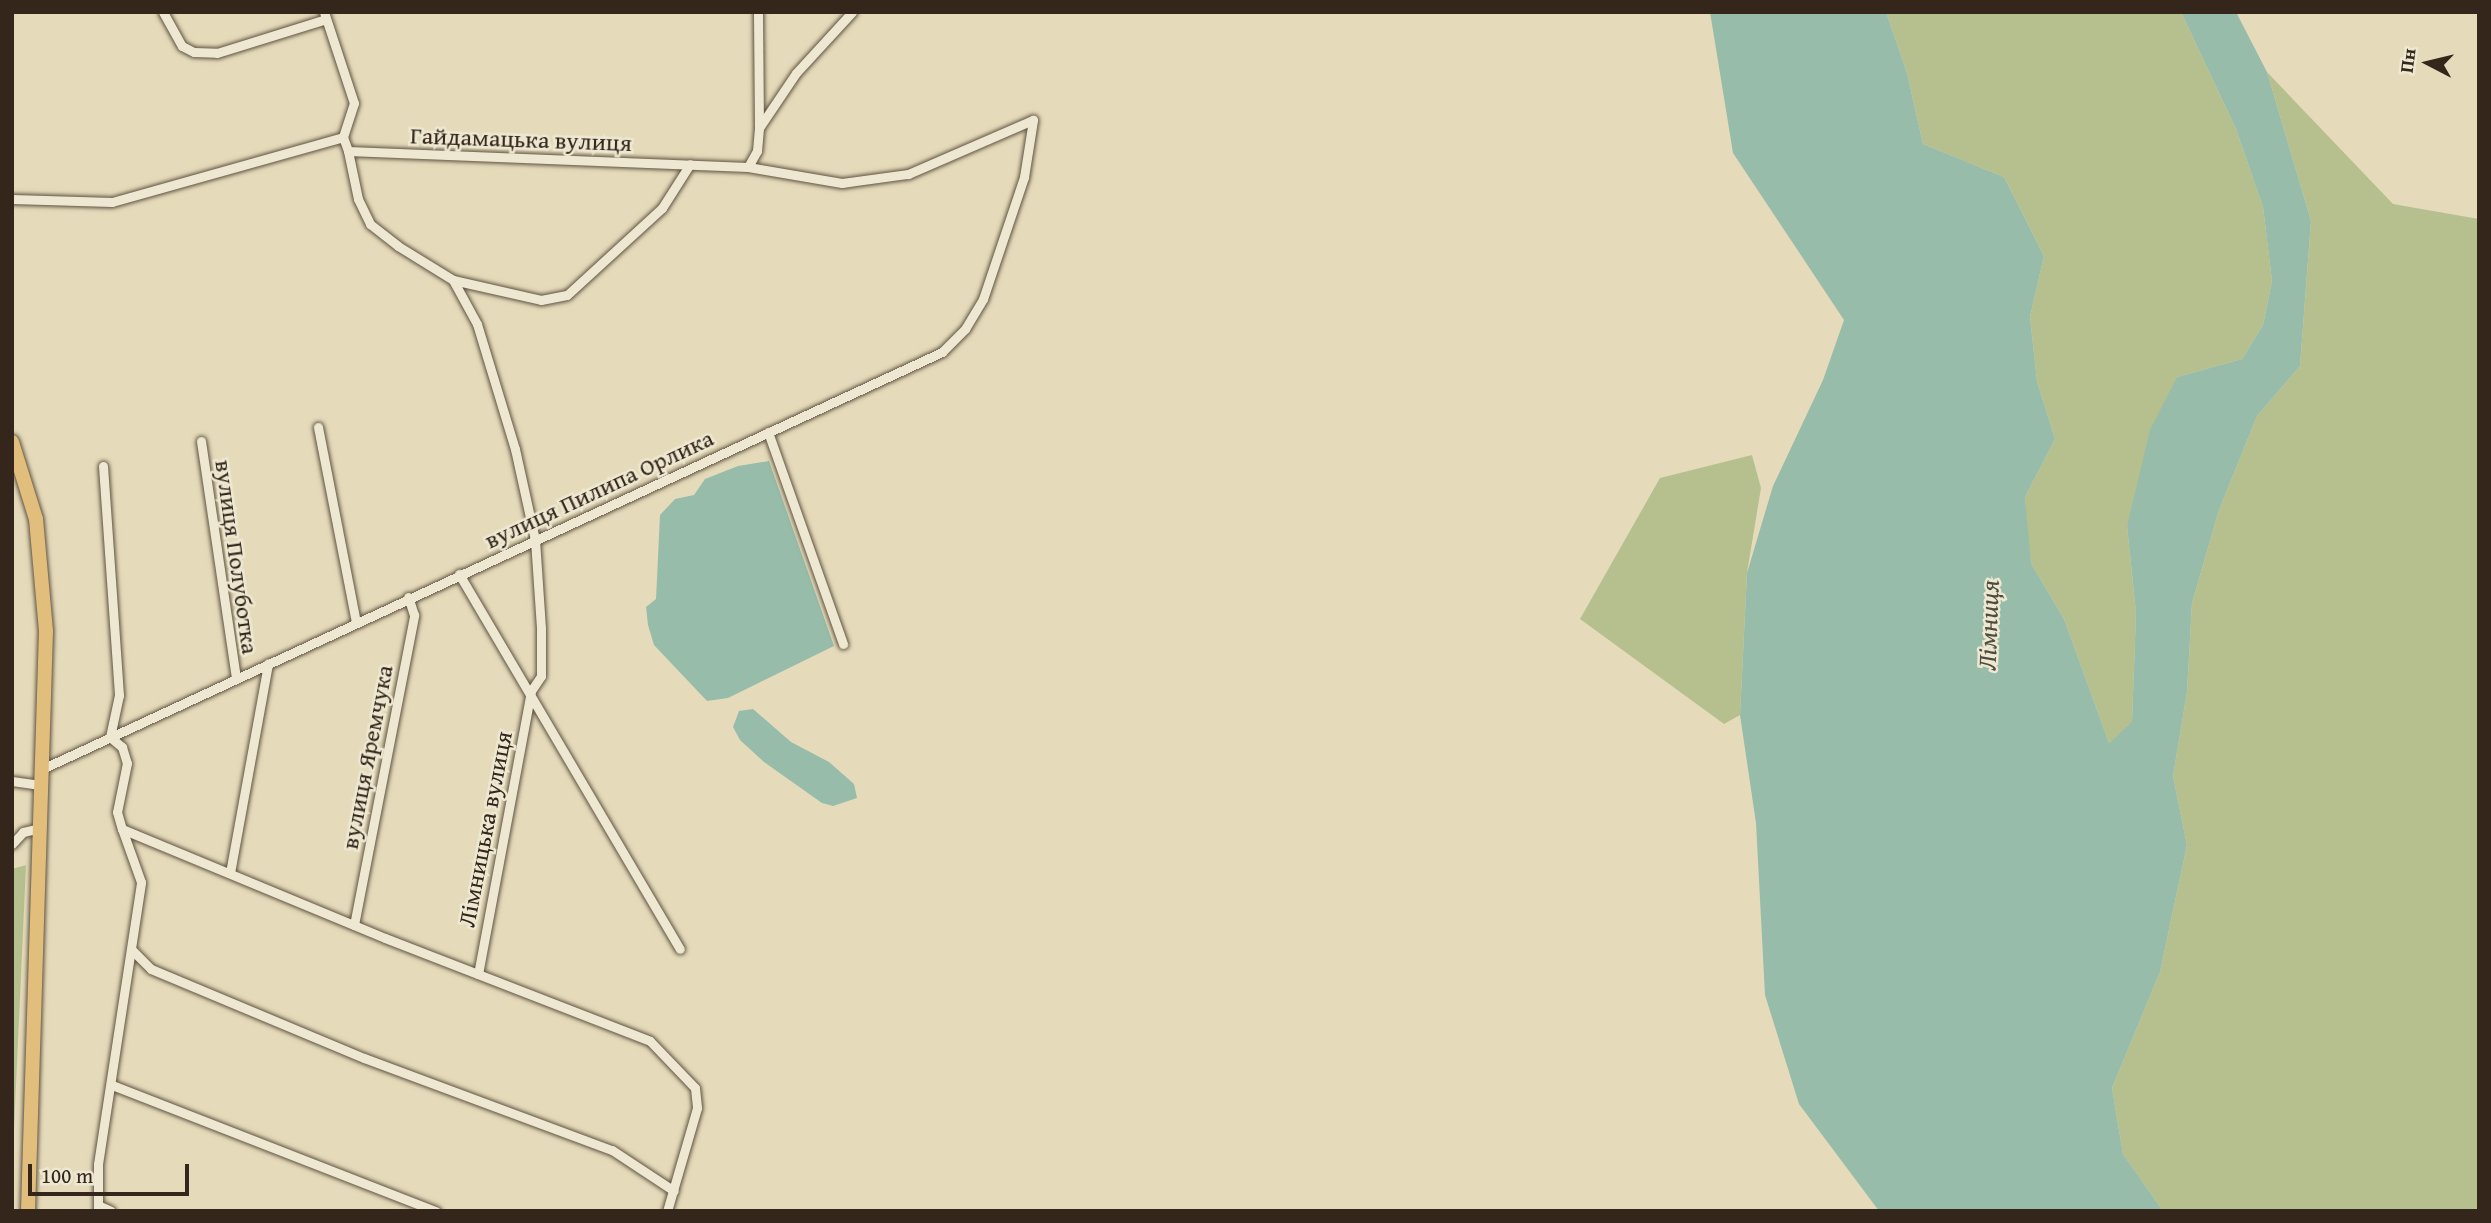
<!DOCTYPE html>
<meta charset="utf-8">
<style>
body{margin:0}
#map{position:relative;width:2491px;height:1223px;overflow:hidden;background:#e5dbba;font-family:"Gentium Book Plus",serif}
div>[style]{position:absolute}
.green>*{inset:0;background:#b6c08f}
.water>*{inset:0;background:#97bca9}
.roads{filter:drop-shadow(0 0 2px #605342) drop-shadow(0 0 2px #605342)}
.minor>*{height:9px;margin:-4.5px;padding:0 4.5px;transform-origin:4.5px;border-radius:4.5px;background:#eee8d2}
.primary>*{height:14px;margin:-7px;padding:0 7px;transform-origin:7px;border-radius:7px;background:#e2be7d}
span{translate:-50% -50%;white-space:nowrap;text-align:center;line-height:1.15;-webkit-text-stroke:5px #eee8d2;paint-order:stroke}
.street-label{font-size:24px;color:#34261a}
.water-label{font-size:26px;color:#4d4c3e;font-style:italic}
.frame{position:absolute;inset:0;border:14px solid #34261a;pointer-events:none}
.north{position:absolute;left:2393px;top:28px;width:70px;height:70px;-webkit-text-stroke:5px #eee8d2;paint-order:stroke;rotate:277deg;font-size:19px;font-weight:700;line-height:28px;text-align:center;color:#34261a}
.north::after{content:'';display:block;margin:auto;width:24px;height:32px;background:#34261a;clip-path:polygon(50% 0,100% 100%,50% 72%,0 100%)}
.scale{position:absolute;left:28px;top:1164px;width:161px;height:32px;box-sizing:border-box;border:4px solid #34261a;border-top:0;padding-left:9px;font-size:21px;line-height:24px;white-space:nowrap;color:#34261a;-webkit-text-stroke:5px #eee8d2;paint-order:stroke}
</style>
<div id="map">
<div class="green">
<i style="clip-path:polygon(1886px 12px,2181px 12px,2236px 129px,2263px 207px,2272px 281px,2263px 325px,2242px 359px,2177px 377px,2127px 526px,2136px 613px,2132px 723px,2109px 743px,2064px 619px,2031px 563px,2027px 536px,2025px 497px,2055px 439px,2037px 381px,2030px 317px,2044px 256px,2004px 177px,1923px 144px,1907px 73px)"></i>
<i style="clip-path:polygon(2267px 72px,2393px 204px,2479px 219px,2479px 1211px,2163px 1211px,2123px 1154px,2112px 1088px,2160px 972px,2187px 845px,2173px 776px,2187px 692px,2192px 603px,2219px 510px,2257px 416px,2300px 366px,2311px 221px)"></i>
<i style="clip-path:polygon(1752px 455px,1761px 488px,1747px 573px,1740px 715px,1724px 724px,1580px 619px,1660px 478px)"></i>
<i style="clip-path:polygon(26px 865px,14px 1130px,12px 1189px,12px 869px)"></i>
</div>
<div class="water">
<i style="clip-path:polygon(1710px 12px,1886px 12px,1907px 73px,1923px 144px,2004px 177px,2044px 256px,2030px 317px,2037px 381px,2055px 439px,2025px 497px,2031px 563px,2064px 619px,2109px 743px,2132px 722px,2136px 613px,2127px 526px,2150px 430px,2177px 377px,2242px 359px,2263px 325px,2272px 281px,2263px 207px,2236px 129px,2181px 12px,2236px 12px,2267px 72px,2311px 221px,2300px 366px,2257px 416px,2219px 510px,2192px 603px,2187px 692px,2173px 776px,2187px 845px,2160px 972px,2112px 1088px,2123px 1154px,2163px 1211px,1879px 1211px,1799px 1104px,1765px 995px,1756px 823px,1740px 715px,1747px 573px,1773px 486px,1823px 380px,1844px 320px,1733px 153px)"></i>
<i style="clip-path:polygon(769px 461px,834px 646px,728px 698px,707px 701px,654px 645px,648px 625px,646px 607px,656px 599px,660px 515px,675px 499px,694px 495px,705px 479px,738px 466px)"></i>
<i style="clip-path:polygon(753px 709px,791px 742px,829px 762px,854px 784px,857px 798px,833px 806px,822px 803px,764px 762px,740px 740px,733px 727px,739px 711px)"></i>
</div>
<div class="roads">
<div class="minor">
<i style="left:163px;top:12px;width:39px;rotate:61deg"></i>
<i style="left:182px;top:46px;width:13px;rotate:27deg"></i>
<i style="left:194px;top:52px;width:23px;rotate:2deg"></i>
<i style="left:217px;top:53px;width:114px;rotate:-17.3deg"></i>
<i style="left:324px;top:12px;width:96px;rotate:71.8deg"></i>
<i style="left:354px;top:103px;width:36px;rotate:108deg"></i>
<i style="left:759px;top:128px;width:66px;rotate:-56.1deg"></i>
<i style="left:796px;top:73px;width:83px;rotate:-47.4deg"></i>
<i style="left:343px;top:137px;width:15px;rotate:70deg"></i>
<i style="left:348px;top:151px;width:400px;rotate:2.3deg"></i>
<i style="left:748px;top:167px;width:95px;rotate:9.7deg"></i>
<i style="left:842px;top:183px;width:67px;rotate:-7.8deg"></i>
<i style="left:908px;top:174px;width:136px;rotate:-23.4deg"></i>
<i style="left:348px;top:151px;width:49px;rotate:78.2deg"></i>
<i style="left:358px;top:199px;width:28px;rotate:64deg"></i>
<i style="left:370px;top:224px;width:36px;rotate:38deg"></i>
<i style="left:398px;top:246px;width:65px;rotate:31.7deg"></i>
<i style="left:453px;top:280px;width:90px;rotate:12.8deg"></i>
<i style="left:541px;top:300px;width:26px;rotate:-11deg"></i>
<i style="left:567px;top:295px;width:129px;rotate:-42.5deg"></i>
<i style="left:662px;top:208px;width:52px;rotate:-57.5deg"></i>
<i style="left:748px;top:167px;width:18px;rotate:-61deg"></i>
<i style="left:757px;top:151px;width:23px;rotate:-85deg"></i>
<i style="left:759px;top:128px;width:116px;rotate:-90.5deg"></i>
<i style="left:12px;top:199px;width:100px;rotate:1.7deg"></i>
<i style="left:112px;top:202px;width:240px;rotate:-15.7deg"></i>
<i style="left:453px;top:280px;width:50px;rotate:61.4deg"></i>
<i style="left:477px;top:324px;width:131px;rotate:73.1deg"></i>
<i style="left:515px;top:449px;width:93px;rotate:77.6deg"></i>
<i style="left:535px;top:540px;width:89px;rotate:86.1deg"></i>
<i style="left:541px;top:629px;width:47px;rotate:90deg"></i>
<i style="left:541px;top:676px;width:18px;rotate:124deg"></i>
<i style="left:531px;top:691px;width:288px;rotate:100.6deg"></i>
<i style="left:318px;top:427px;width:199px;rotate:79deg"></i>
<i style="left:768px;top:432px;width:225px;rotate:70.5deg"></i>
<i style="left:201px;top:441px;width:240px;rotate:81.6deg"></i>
<i style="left:103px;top:466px;width:230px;rotate:86deg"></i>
<i style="left:119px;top:695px;width:43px;rotate:102.1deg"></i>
<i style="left:110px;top:737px;width:16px;rotate:40deg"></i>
<i style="left:122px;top:747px;width:17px;rotate:73deg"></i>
<i style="left:127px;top:763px;width:50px;rotate:101.5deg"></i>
<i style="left:117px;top:812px;width:18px;rotate:74deg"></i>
<i style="left:122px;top:829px;width:285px;rotate:22.5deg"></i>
<i style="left:385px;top:938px;width:284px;rotate:21.2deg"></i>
<i style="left:650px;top:1041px;width:65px;rotate:46.2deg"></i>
<i style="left:695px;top:1088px;width:20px;rotate:84deg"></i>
<i style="left:697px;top:1108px;width:107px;rotate:106.2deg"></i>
<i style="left:459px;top:574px;width:435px;rotate:59.5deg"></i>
<i style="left:42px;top:769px;width:992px;rotate:-24.86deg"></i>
<i style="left:942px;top:352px;width:33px;rotate:-45deg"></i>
<i style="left:965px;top:329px;width:35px;rotate:-59deg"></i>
<i style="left:983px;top:299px;width:129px;rotate:-71.4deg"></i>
<i style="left:1024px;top:177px;width:58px;rotate:-81deg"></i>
<i style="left:12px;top:781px;width:30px;rotate:8deg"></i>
<i style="left:12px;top:844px;width:16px;rotate:-47deg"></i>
<i style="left:23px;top:832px;width:17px;rotate:-13deg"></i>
<i style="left:230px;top:873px;width:213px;rotate:-79.7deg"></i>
<i style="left:354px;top:925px;width:316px;rotate:-79deg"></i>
<i style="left:414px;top:615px;width:19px;rotate:-108deg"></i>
<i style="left:132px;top:950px;width:27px;rotate:45deg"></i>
<i style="left:151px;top:969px;width:231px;rotate:22.7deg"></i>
<i style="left:364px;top:1058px;width:265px;rotate:20.4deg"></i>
<i style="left:612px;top:1150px;width:74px;rotate:33.5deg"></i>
<i style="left:112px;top:1085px;width:348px;rotate:21.3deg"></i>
<i style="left:98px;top:1205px;width:14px;rotate:25deg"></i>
<i style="left:98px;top:1211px;width:47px;rotate:-90deg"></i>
<i style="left:98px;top:1164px;width:285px;rotate:-81.3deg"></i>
<i style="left:141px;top:882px;width:56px;rotate:-109.7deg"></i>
</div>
<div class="primary">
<i style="left:12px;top:442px;width:81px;rotate:72.7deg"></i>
<i style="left:36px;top:519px;width:112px;rotate:84.9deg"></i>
<i style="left:46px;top:631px;width:580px;rotate:91.78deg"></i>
</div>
</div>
<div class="street-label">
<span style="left:521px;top:139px;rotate:2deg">Гайдамацька вулиця</span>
<span style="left:599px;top:489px;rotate:-25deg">вулиця Пилипа Орлика</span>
<span style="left:237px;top:557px;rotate:82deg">вулиця Полуботка</span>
<span style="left:367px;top:757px;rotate:-79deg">вулиця Яремчука</span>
<span style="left:485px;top:829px;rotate:-79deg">Лімницька вулиця</span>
</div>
<div class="water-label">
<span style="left:1988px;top:625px;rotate:-88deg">Лімниця</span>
</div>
<div class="frame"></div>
<div class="north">Пн</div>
<div class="scale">100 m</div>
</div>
